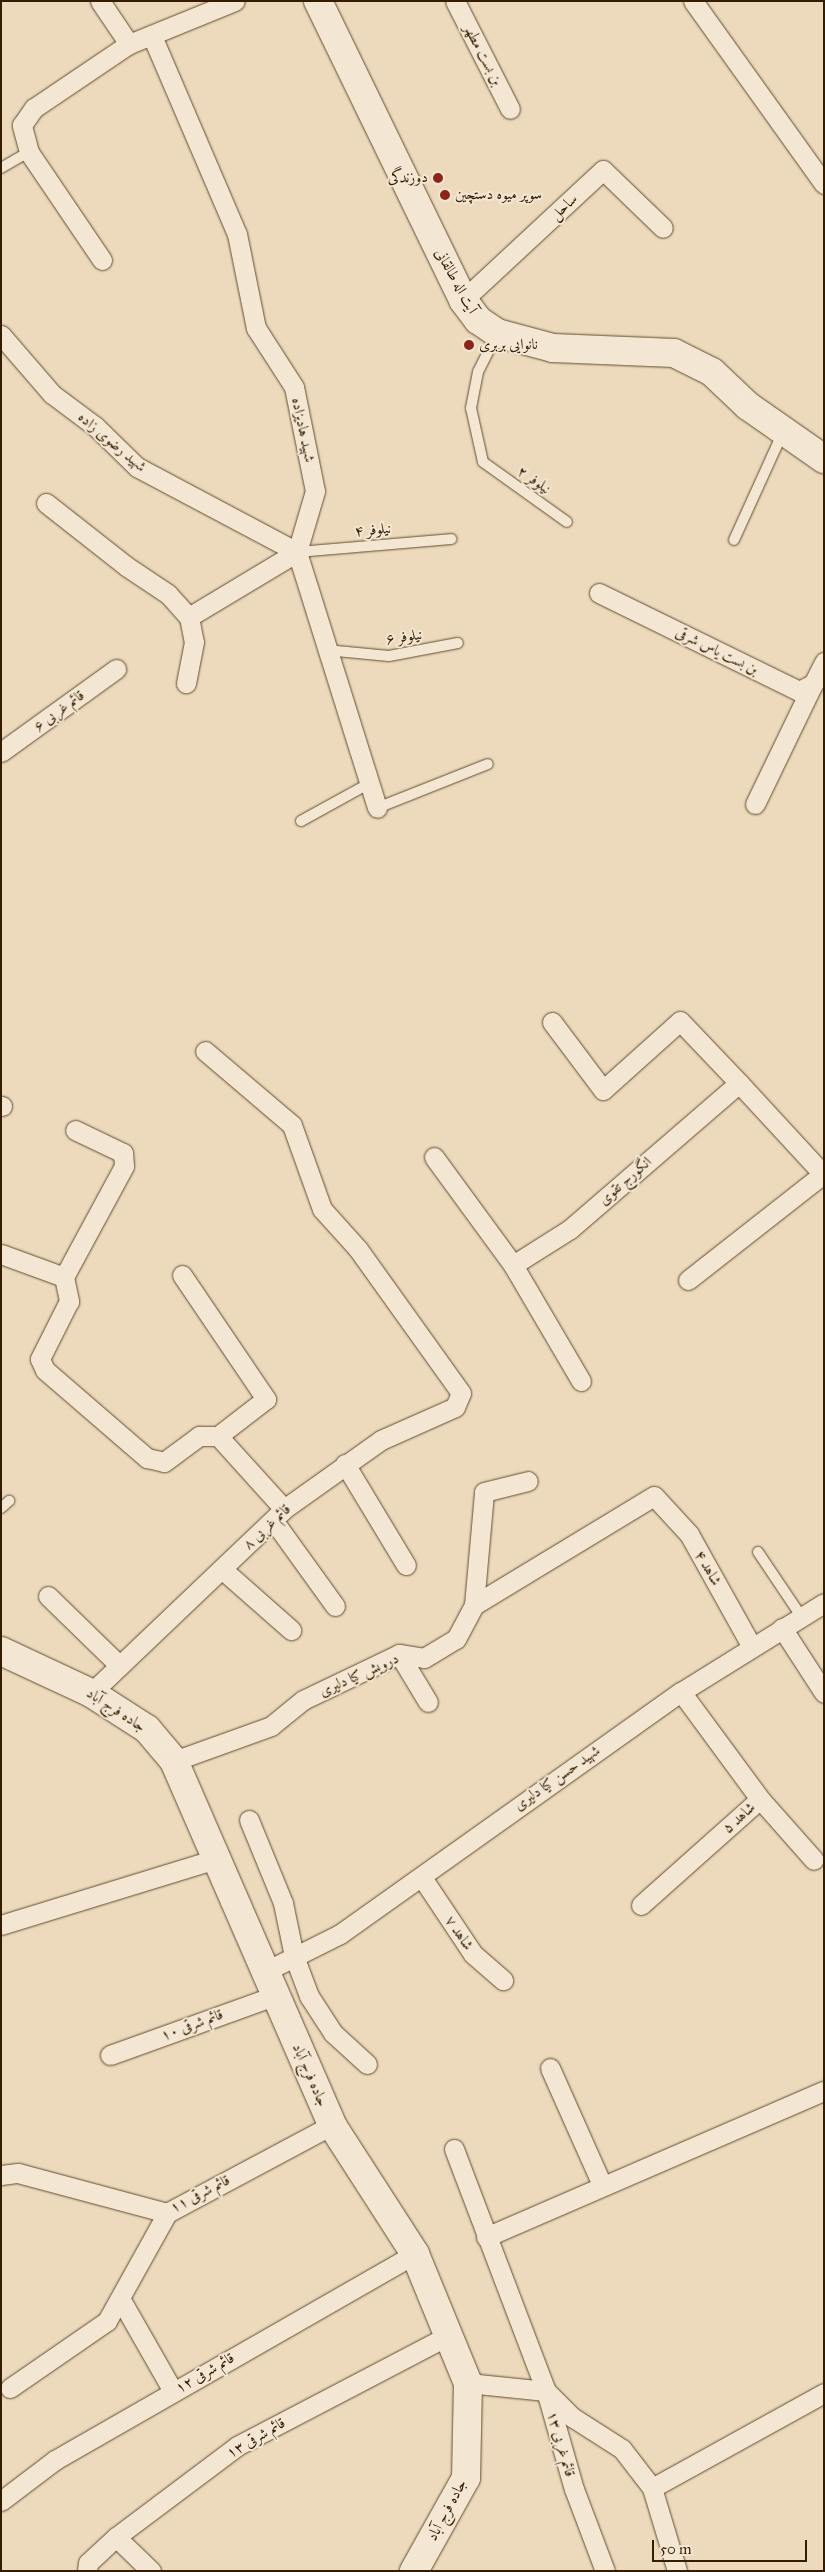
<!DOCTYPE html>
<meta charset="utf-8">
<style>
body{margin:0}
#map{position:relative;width:825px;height:2572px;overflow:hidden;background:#eddabc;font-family:"IM FELL Great Primer",Amiri,serif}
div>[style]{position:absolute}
.roads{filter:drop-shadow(0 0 1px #624c2f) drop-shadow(0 0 1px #624c2f)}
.lane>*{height:10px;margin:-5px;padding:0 5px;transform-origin:5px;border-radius:5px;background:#f3e7d3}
.street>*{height:19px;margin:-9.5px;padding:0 9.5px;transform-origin:9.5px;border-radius:9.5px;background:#f3e7d3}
.secondary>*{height:28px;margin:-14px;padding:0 14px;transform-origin:14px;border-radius:14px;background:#f3e7d3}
.dots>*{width:14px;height:14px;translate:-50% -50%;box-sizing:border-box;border:2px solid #f3e7d3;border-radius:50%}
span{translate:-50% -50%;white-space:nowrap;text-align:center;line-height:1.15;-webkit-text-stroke:4px #f3e7d3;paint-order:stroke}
.street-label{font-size:15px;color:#341c00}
.poi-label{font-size:15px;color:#341c00}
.right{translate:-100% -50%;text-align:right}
.left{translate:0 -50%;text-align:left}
.frame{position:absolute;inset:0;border:2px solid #341c00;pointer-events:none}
.scale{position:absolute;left:652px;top:2540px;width:155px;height:22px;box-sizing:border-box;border:2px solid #341c00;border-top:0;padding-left:6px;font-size:15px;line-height:18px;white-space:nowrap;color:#341c00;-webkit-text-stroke:4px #f3e7d3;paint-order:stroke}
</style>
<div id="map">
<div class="roads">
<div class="lane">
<i style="left:1px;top:168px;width:32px;rotate:-30deg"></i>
<i style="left:497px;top:334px;width:42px;rotate:116.6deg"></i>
<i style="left:478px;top:372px;width:37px;rotate:101deg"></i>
<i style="left:471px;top:408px;width:55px;rotate:77.5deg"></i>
<i style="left:483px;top:462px;width:103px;rotate:35.5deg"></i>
<i style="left:734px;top:540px;width:119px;rotate:-65.6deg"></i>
<i style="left:297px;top:552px;width:155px;rotate:-4.8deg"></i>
<i style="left:326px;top:650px;width:63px;rotate:5.4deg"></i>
<i style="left:389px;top:656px;width:70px;rotate:-10.7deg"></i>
<i style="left:377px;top:808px;width:119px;rotate:-21.6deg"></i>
<i style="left:301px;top:821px;width:77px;rotate:-28.9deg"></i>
<i style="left:1px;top:1508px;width:11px;rotate:-41deg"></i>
<i style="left:758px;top:1552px;width:77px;rotate:56.1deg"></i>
</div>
<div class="street">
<i style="left:100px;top:1px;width:52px;rotate:56deg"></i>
<i style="left:455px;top:1px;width:121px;rotate:63deg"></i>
<i style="left:693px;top:1px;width:225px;rotate:54.4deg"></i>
<i style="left:152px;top:36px;width:215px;rotate:66.8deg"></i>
<i style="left:237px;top:234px;width:96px;rotate:78.6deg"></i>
<i style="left:256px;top:328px;width:70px;rotate:57.2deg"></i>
<i style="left:294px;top:387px;width:106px;rotate:78.6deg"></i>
<i style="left:315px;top:491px;width:64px;rotate:106.4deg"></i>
<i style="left:297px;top:552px;width:268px;rotate:72.6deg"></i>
<i style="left:102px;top:260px;width:130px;rotate:-124.1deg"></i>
<i style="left:29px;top:152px;width:28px;rotate:-105deg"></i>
<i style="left:22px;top:125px;width:21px;rotate:-55deg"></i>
<i style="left:34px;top:108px;width:115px;rotate:-34deg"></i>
<i style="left:129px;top:44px;width:114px;rotate:-22.1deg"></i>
<i style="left:463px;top:300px;width:191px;rotate:-42.9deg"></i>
<i style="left:603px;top:170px;width:83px;rotate:44deg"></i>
<i style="left:1px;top:335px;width:78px;rotate:49.2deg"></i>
<i style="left:52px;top:394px;width:54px;rotate:36.7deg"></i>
<i style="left:95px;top:426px;width:59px;rotate:44.3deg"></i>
<i style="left:137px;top:467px;width:181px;rotate:28deg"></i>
<i style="left:297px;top:552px;width:126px;rotate:149deg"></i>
<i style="left:46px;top:503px;width:102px;rotate:38.2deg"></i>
<i style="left:126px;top:566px;width:50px;rotate:33.7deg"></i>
<i style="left:168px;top:594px;width:31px;rotate:48deg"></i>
<i style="left:189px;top:617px;width:25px;rotate:79deg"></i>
<i style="left:194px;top:642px;width:42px;rotate:101deg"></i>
<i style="left:599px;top:593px;width:223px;rotate:26.1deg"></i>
<i style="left:799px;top:691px;width:16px;rotate:-27deg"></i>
<i style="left:813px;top:684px;width:25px;rotate:-63deg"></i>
<i style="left:1px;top:752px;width:142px;rotate:-35.8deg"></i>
<i style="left:755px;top:804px;width:133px;rotate:-64.2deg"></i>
<i style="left:552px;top:1022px;width:85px;rotate:53.1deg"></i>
<i style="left:603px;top:1090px;width:103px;rotate:-41.9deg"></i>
<i style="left:680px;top:1021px;width:86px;rotate:46.4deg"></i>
<i style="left:1px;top:1106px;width:1px"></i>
<i style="left:434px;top:1157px;width:134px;rotate:53.8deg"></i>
<i style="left:1px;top:1254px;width:67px;rotate:20.1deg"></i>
<i style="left:64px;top:1277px;width:25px;rotate:78deg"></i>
<i style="left:69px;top:1301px;width:65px;rotate:116.6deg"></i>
<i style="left:40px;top:1359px;width:12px;rotate:66deg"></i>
<i style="left:45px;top:1370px;width:135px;rotate:40.8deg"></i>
<i style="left:147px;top:1458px;width:17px;rotate:13deg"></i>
<i style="left:164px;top:1462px;width:44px;rotate:-36.6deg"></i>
<i style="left:199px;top:1436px;width:19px"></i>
<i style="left:218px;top:1436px;width:98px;rotate:47.9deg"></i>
<i style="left:182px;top:1275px;width:150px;rotate:55.9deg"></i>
<i style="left:266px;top:1399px;width:61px;rotate:142.4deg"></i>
<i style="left:64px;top:1277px;width:126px;rotate:-61.6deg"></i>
<i style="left:124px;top:1166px;width:13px;rotate:-94deg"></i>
<i style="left:123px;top:1153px;width:53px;rotate:-154.4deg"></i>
<i style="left:688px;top:1280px;width:172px;rotate:-38.1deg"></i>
<i style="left:581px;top:1381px;width:134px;rotate:-120.4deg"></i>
<i style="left:513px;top:1265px;width:67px;rotate:-32.3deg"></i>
<i style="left:570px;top:1229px;width:223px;rotate:-40.8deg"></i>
<i style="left:739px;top:1083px;width:125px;rotate:47.3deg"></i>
<i style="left:345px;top:1464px;width:118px;rotate:58.9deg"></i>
<i style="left:273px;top:1520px;width:106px;rotate:54.2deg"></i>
<i style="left:223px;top:1570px;width:91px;rotate:41.4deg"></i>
<i style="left:48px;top:1596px;width:100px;rotate:44.2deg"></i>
<i style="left:474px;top:1605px;width:113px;rotate:-84.9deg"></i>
<i style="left:484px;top:1492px;width:45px;rotate:-14deg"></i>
<i style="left:782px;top:1628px;width:77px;rotate:57.1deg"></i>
<i style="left:399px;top:1654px;width:56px;rotate:58.9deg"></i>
<i style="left:91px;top:1693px;width:267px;rotate:-43.6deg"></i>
<i style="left:284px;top:1509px;width:119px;rotate:-35.4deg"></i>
<i style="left:381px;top:1440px;width:81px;rotate:-24deg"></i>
<i style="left:455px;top:1407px;width:15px;rotate:-67deg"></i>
<i style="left:461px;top:1393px;width:177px;rotate:-125.6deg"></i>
<i style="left:358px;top:1249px;width:54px;rotate:-132deg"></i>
<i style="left:322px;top:1209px;width:89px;rotate:-109.7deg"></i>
<i style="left:292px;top:1125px;width:114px;rotate:-139.6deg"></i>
<i style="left:174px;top:1761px;width:103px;rotate:-19.8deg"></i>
<i style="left:271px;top:1726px;width:41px;rotate:-39.1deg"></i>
<i style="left:303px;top:1700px;width:106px;rotate:-25.6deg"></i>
<i style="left:399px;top:1654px;width:25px;rotate:9deg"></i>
<i style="left:424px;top:1658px;width:37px;rotate:-31deg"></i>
<i style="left:456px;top:1639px;width:38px;rotate:-62deg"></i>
<i style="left:474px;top:1605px;width:210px;rotate:-31.2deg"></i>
<i style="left:654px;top:1496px;width:52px;rotate:47.4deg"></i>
<i style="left:689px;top:1534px;width:129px;rotate:60.9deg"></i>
<i style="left:760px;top:1799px;width:81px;rotate:48.5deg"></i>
<i style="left:249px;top:1820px;width:90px;rotate:67.7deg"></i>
<i style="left:283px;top:1903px;width:54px;rotate:78.3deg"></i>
<i style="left:294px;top:1956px;width:43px;rotate:69.4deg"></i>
<i style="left:309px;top:1996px;width:44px;rotate:57deg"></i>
<i style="left:333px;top:2033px;width:46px;rotate:42.4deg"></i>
<i style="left:423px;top:1879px;width:90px;rotate:56.3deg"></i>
<i style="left:473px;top:1954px;width:40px;rotate:41deg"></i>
<i style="left:641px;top:1905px;width:159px;rotate:-41.7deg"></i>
<i style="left:760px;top:1799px;width:133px;rotate:-126.4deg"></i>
<i style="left:1px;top:1925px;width:225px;rotate:-17.1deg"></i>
<i style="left:264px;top:1972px;width:85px;rotate:-26.6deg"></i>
<i style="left:340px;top:1934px;width:418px;rotate:-35.4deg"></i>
<i style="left:681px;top:1692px;width:168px;rotate:-31.9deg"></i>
<i style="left:110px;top:2055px;width:174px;rotate:-19.8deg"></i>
<i style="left:550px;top:2068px;width:128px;rotate:66deg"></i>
<i style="left:454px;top:2149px;width:259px;rotate:69.2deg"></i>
<i style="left:546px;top:2391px;width:37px;rotate:45deg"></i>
<i style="left:572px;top:2417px;width:59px;rotate:32.6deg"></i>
<i style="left:622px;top:2449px;width:49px;rotate:52.4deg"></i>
<i style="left:652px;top:2488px;width:87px;rotate:73.2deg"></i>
<i style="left:1px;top:2175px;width:17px;rotate:-7deg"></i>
<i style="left:18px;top:2173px;width:154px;rotate:15deg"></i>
<i style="left:167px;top:2213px;width:187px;rotate:-28.1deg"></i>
<i style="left:486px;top:2237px;width:368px;rotate:-23.4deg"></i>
<i style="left:121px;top:2300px;width:105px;rotate:60.3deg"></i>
<i style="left:468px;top:2383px;width:78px;rotate:5.9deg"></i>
<i style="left:546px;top:2391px;width:102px;rotate:74.1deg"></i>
<i style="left:574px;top:2489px;width:88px;rotate:69.3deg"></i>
<i style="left:10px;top:2388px;width:118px;rotate:-34.6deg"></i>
<i style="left:107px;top:2321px;width:124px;rotate:-60.9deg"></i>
<i style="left:652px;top:2488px;width:196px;rotate:-28.9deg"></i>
<i style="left:1px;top:2501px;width:68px;rotate:-37.2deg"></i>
<i style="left:55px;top:2460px;width:415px;rotate:-29.8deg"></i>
<i style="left:116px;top:2537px;width:49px;rotate:44.2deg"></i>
<i style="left:87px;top:2571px;width:8px;rotate:-83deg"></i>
<i style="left:88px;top:2563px;width:38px;rotate:-43deg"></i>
<i style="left:116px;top:2537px;width:151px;rotate:-36.9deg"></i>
<i style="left:237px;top:2446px;width:239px;rotate:-27.6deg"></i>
</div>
<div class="secondary">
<i style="left:318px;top:1px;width:332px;rotate:64.1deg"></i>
<i style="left:463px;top:300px;width:25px;rotate:53deg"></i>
<i style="left:478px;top:320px;width:23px;rotate:34deg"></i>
<i style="left:497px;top:333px;width:58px;rotate:15deg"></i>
<i style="left:553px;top:348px;width:121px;rotate:2.4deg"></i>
<i style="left:674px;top:353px;width:42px;rotate:26.6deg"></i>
<i style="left:712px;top:372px;width:50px;rotate:43.4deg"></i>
<i style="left:748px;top:406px;width:93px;rotate:34.9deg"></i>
<i style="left:1px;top:1651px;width:99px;rotate:25deg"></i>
<i style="left:91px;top:1693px;width:67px;rotate:32.7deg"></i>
<i style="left:147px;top:1729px;width:42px;rotate:49.8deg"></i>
<i style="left:174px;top:1761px;width:397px;rotate:66.5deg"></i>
<i style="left:332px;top:2125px;width:153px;rotate:57.2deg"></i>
<i style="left:415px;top:2254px;width:139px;rotate:67.7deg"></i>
<i style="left:468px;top:2383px;width:95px;rotate:91.2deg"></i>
<i style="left:466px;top:2478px;width:107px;rotate:119.2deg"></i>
</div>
</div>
<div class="dots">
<i style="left:438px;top:178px;background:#8f2418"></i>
<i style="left:445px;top:195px;background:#8f2418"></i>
<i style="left:469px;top:345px;background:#8f2418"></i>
</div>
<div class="street-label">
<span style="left:483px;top:55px;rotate:63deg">بن بست مطهر</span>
<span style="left:564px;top:207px;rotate:-43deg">ساحل</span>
<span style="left:456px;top:281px;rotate:61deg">آیت اله طالقانی</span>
<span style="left:303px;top:430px;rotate:78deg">شهید هادیزاده</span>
<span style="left:112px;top:442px;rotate:40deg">شهید رضوی زاده</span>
<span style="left:534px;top:480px;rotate:35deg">نیلوفر ۲</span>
<span style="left:373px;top:530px;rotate:-5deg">نیلوفر ۴</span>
<span style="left:404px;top:637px;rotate:-8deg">نیلوفر ۶</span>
<span style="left:717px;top:651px;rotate:26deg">بن بست یاس شرقی</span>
<span style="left:59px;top:711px;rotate:-36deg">قائم غربی ۶</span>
<span style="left:625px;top:1181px;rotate:-41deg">انگورج تقوی</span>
<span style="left:267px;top:1527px;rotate:-43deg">قائم غربی ۸</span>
<span style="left:708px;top:1568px;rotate:61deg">شاهد ۴</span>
<span style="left:359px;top:1675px;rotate:-24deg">درویش کیا دلیری</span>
<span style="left:116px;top:1710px;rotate:33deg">جاده فرج آباد</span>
<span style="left:557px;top:1778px;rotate:-35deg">شهید حسن کیا دلیری</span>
<span style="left:739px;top:1818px;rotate:-42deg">شاهد ۵</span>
<span style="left:459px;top:1933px;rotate:56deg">شاهد ۷</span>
<span style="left:192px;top:2025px;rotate:-20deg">قائم شرقی ۱۰</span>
<span style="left:310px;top:2075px;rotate:66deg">جاده فرج آباد</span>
<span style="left:200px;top:2194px;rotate:-27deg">قائم شرقی ۱۱</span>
<span style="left:205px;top:2373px;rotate:-30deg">قائم شرقی ۱۲</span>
<span style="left:256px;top:2438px;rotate:-30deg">قائم شرقی ۱۳</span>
<span style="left:561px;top:2444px;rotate:74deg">قائم غربی ۱۳</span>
<span style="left:447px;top:2510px;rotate:-62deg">جاده فرج آباد</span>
</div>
<div class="poi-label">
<span class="right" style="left:428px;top:178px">دوزندگی</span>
<span class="left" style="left:455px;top:195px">سوپر میوه دستچین</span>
<span class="left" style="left:479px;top:345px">نانوایی بربری</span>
</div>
<div class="frame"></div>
<div class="scale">50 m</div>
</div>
